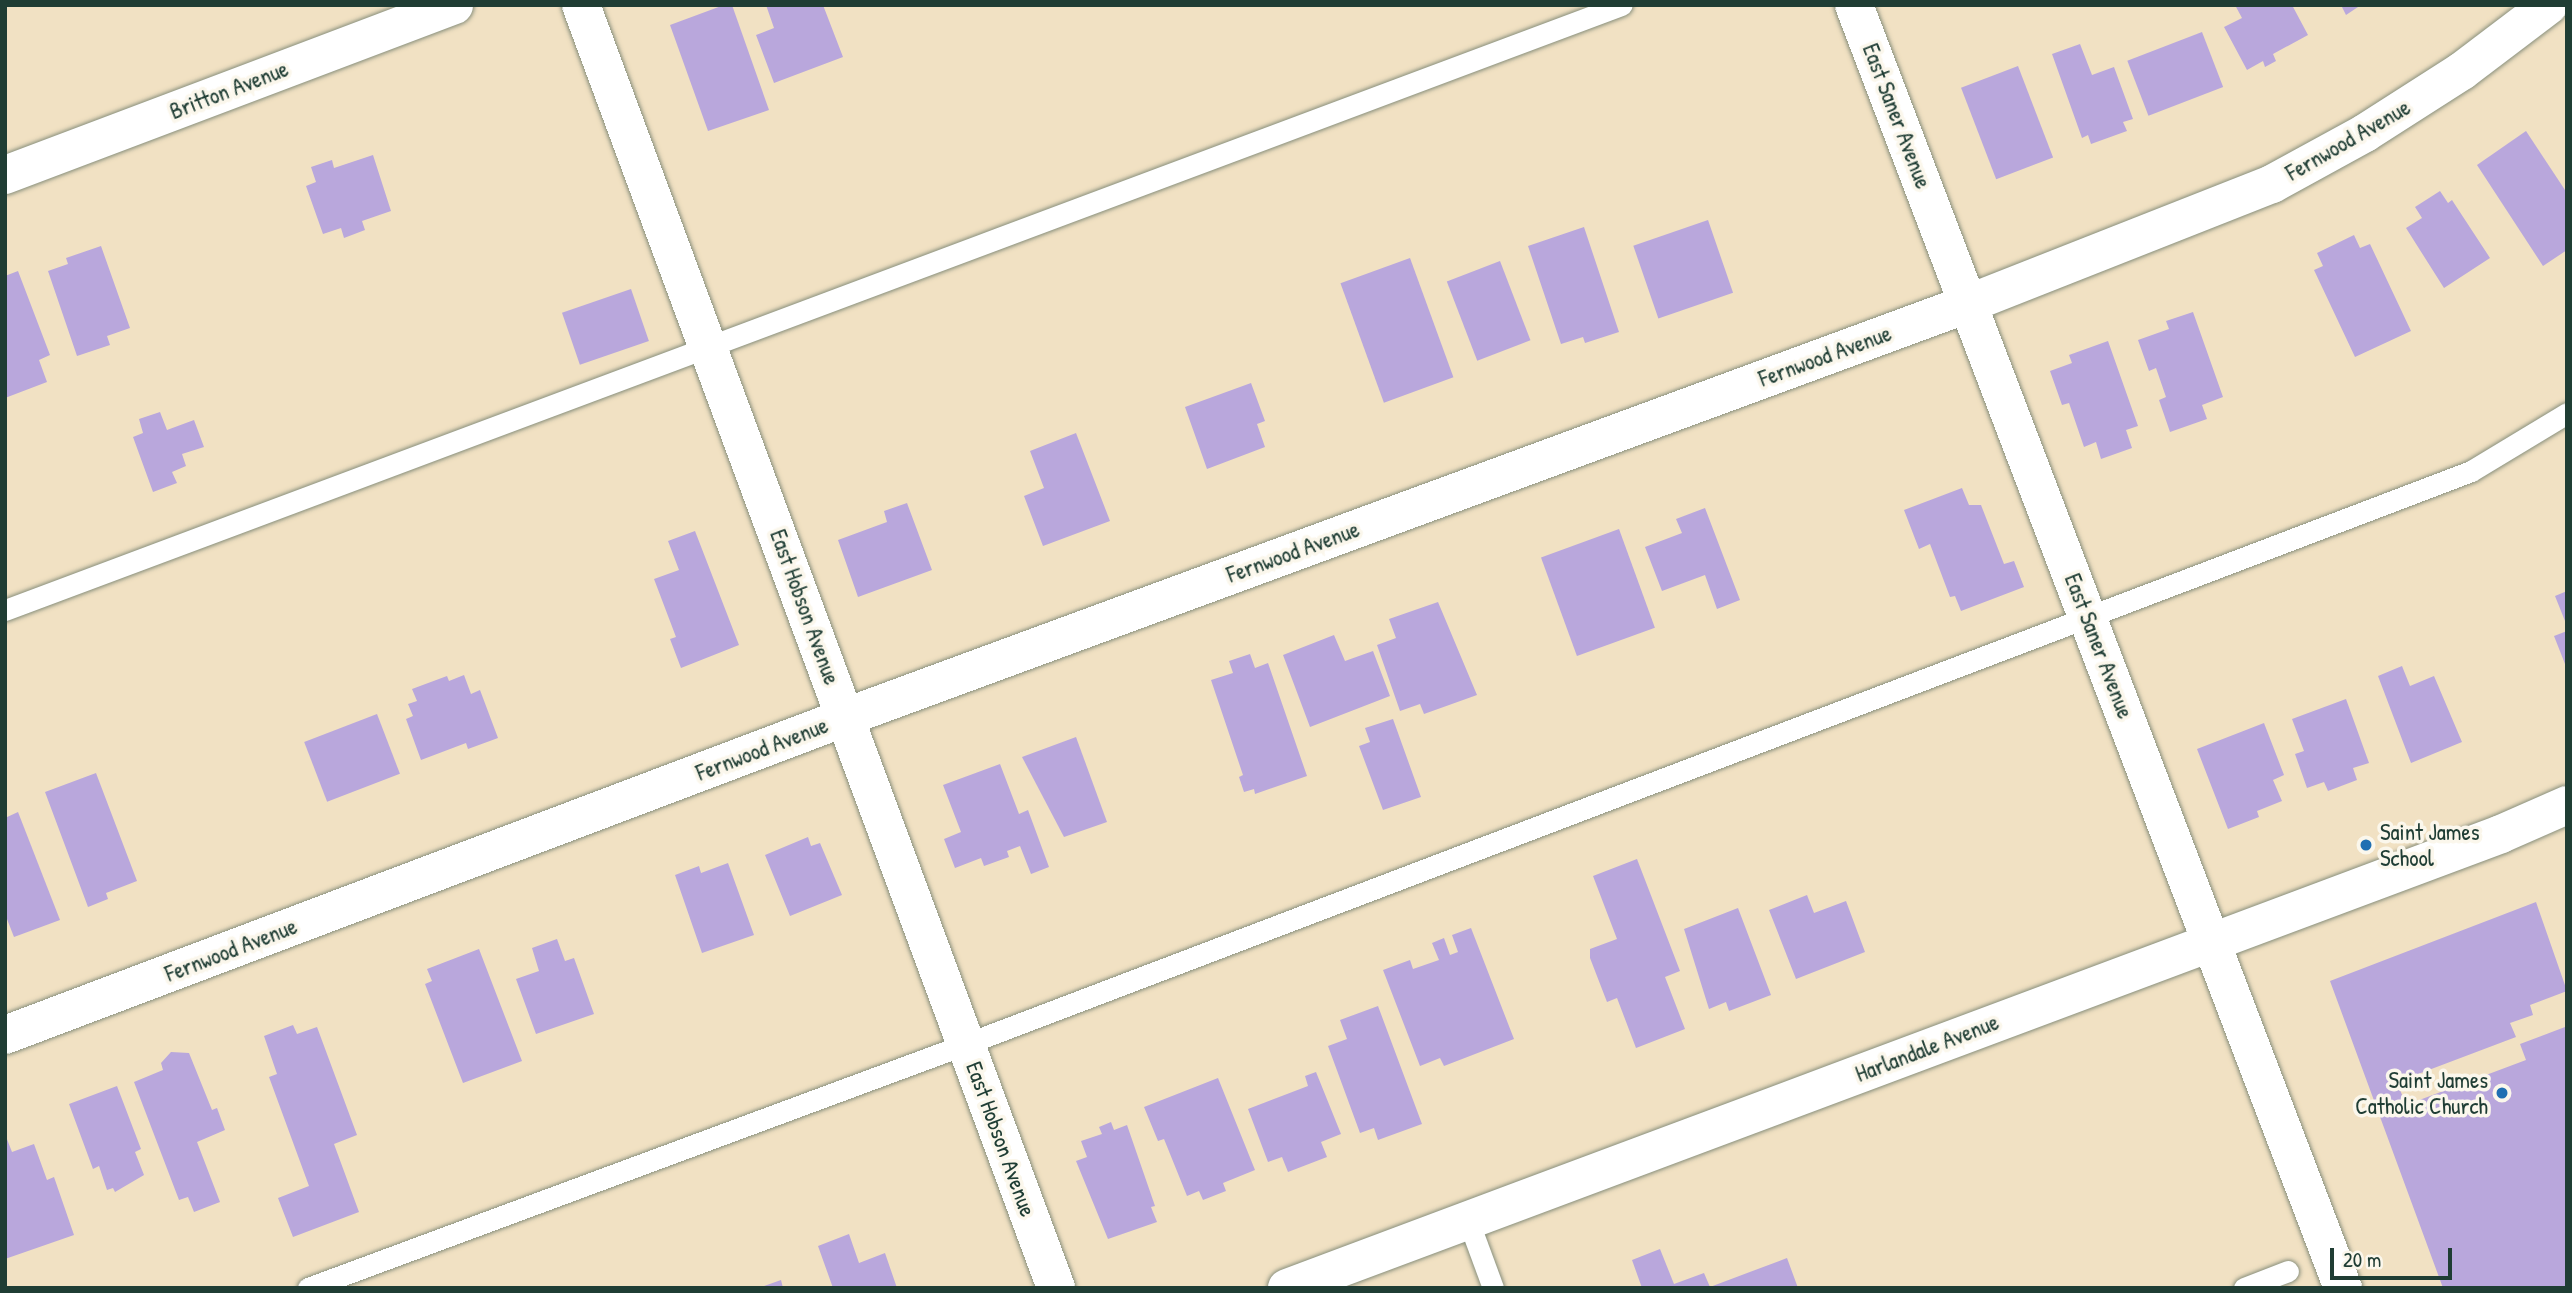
<!DOCTYPE html>
<style>
body{margin:0}
#map{position:relative;width:2572px;height:1293px;overflow:hidden;background:#f1e1c3;font-family:"Patrick Hand",sans-serif}
div>[style]{position:absolute}
.building>*{inset:0;background:#b9a7dc;transform-origin:0 0}
.roads{filter:drop-shadow(0 0 2px #888f7c) drop-shadow(0 0 2px #888f7c)}
.service>*{height:21px;margin:-10.5px;padding:0 10.5px;transform-origin:10.5px;border-radius:10.5px;background:#fff}
.minor>*{height:38px;margin:-19px;padding:0 19px;transform-origin:19px;border-radius:19px;background:#fff}
.tertiary>*{height:38px;margin:-19px;padding:0 19px;transform-origin:19px;border-radius:19px;background:#fff}
.dots>*{width:19px;height:19px;translate:-50% -50%;box-sizing:border-box;border:4px solid #fbf7ec;border-radius:50%}
span{translate:-50% -50%;white-space:nowrap;text-align:center;line-height:1.15;-webkit-text-stroke:7px #fbf7ec;paint-order:stroke}
.street-label{font-size:23px;color:#1f3d34}
.poi-label{font-size:23px;color:#1f3d34}
.left{translate:0 -50%;text-align:left}
.right{translate:-100% -50%;text-align:right}
.frame{position:absolute;inset:0;border:7px solid #1f3d34;pointer-events:none}
.scale{position:absolute;left:2330px;top:1248px;width:122px;height:32px;box-sizing:border-box;border:4px solid #1f3d34;border-top:0;padding-left:9px;font-size:21px;line-height:24px;white-space:nowrap;color:#1f3d34;-webkit-text-stroke:5px #fbf7ec;paint-order:stroke}
</style>
<div id="map">
<div class="building">
<i style="clip-path:polygon(724px 5px,732px 5px,769px 110px,708px 131px,670px 25px)"></i>
<i style="clip-path:polygon(766px 5px,823px 5px,843px 57px,774px 83px,756px 35px,774px 28px)"></i>
<i style="clip-path:polygon(2235px 5px,2292px 5px,2308px 35px,2273px 54px,2276px 61px,2265px 67px,2263px 61px,2247px 70px,2224px 27px,2242px 18px)"></i>
<i style="clip-path:polygon(2341px 5px,2361px 5px,2346px 15px)"></i>
<i style="left:2202px;top:32px;width:59px;height:80px;rotate:69deg"></i>
<i style="clip-path:polygon(2080px 44px,2092px 75px,2114px 67px,2133px 119px,2123px 122px,2127px 131px,2091px 144px,2088px 135px,2082px 138px,2052px 54px)"></i>
<i style="left:2018px;top:66px;width:98px;height:61px;rotate:69deg"></i>
<i style="clip-path:polygon(2526px 131px,2567px 193px,2567px 250px,2543px 266px,2477px 165px)"></i>
<i style="clip-path:polygon(373px 155px,391px 211px,362px 221px,365px 230px,344px 238px,341px 228px,323px 234px,306px 186px,316px 182px,311px 167px,332px 160px,334px 168px)"></i>
<i style="clip-path:polygon(2440px 191px,2448px 203px,2452px 200px,2490px 258px,2444px 288px,2406px 228px,2422px 218px,2415px 207px)"></i>
<i style="left:1708px;top:220px;width:77px;height:79px;rotate:71deg"></i>
<i style="clip-path:polygon(1584px 227px,1619px 332px,1585px 343px,1583px 337px,1561px 344px,1528px 246px)"></i>
<i style="clip-path:polygon(2354px 235px,2360px 248px,2370px 244px,2411px 331px,2355px 357px,2314px 270px,2323px 266px,2317px 253px)"></i>
<i style="clip-path:polygon(101px 246px,130px 328px,107px 336px,110px 345px,77px 356px,48px 271px,68px 264px,66px 258px)"></i>
<i style="left:1410px;top:258px;width:127px;height:74px;rotate:70deg"></i>
<i style="left:1500px;top:261px;width:85px;height:57px;rotate:69deg"></i>
<i style="clip-path:polygon(18px 271px,50px 355px,39px 360px,47px 382px,5px 398px,5px 276px)"></i>
<i style="left:631px;top:289px;width:55px;height:73px;rotate:71deg"></i>
<i style="clip-path:polygon(2193px 312px,2223px 397px,2202px 405px,2207px 419px,2170px 432px,2159px 400px,2166px 397px,2156px 368px,2149px 371px,2138px 340px,2169px 329px,2166px 321px)"></i>
<i style="clip-path:polygon(2108px 341px,2138px 426px,2126px 430px,2132px 448px,2101px 459px,2096px 442px,2084px 447px,2069px 403px,2062px 405px,2050px 371px,2072px 363px,2069px 355px)"></i>
<i style="clip-path:polygon(1251px 383px,1265px 421px,1257px 424px,1265px 447px,1207px 469px,1185px 407px)"></i>
<i style="clip-path:polygon(160px 412px,167px 430px,194px 420px,204px 447px,182px 454px,186px 466px,172px 472px,177px 483px,153px 492px,133px 437px,143px 433px,139px 419px)"></i>
<i style="clip-path:polygon(1076px 433px,1110px 521px,1043px 546px,1024px 496px,1044px 488px,1030px 451px)"></i>
<i style="clip-path:polygon(1962px 488px,1969px 505px,1981px 505px,2004px 564px,2014px 561px,2024px 587px,1961px 611px,1955px 596px,1950px 597px,1930px 544px,1919px 549px,1904px 510px)"></i>
<i style="clip-path:polygon(907px 503px,932px 570px,858px 597px,838px 540px,887px 522px,884px 511px)"></i>
<i style="clip-path:polygon(1705px 508px,1740px 600px,1717px 609px,1705px 575px,1662px 591px,1645px 547px,1682px 533px,1676px 519px)"></i>
<i style="left:1619px;top:529px;width:105px;height:83px;rotate:70deg"></i>
<i style="clip-path:polygon(695px 531px,739px 645px,681px 668px,670px 639px,676px 637px,654px 579px,679px 570px,668px 541px)"></i>
<i style="clip-path:polygon(2567px 591px,2567px 626px,2555px 596px)"></i>
<i style="clip-path:polygon(1438px 602px,1477px 695px,1424px 714px,1420px 704px,1400px 711px,1377px 645px,1396px 638px,1389px 619px)"></i>
<i style="clip-path:polygon(2567px 631px,2567px 669px,2554px 636px)"></i>
<i style="clip-path:polygon(1334px 635px,1345px 661px,1373px 651px,1390px 696px,1310px 727px,1283px 655px)"></i>
<i style="clip-path:polygon(1250px 654px,1255px 668px,1268px 663px,1307px 776px,1255px 794px,1254px 789px,1244px 792px,1239px 777px,1243px 775px,1211px 680px,1233px 673px,1229px 661px)"></i>
<i style="clip-path:polygon(2402px 666px,2410px 686px,2434px 676px,2462px 742px,2411px 763px,2378px 676px)"></i>
<i style="clip-path:polygon(464px 675px,471px 694px,480px 690px,498px 738px,468px 749px,466px 743px,421px 760px,406px 719px,413px 716px,408px 704px,417px 701px,412px 689px,447px 676px,449px 681px)"></i>
<i style="clip-path:polygon(2346px 699px,2369px 763px,2353px 768px,2357px 780px,2328px 791px,2324px 782px,2307px 788px,2295px 754px,2304px 751px,2292px 719px)"></i>
<i style="left:377px;top:714px;width:64px;height:78px;rotate:69deg"></i>
<i style="clip-path:polygon(1393px 719px,1421px 797px,1383px 810px,1359px 746px,1370px 742px,1365px 728px)"></i>
<i style="clip-path:polygon(2264px 723px,2284px 775px,2273px 780px,2282px 801px,2257px 811px,2259px 817px,2228px 829px,2197px 749px)"></i>
<i style="clip-path:polygon(1076px 737px,1107px 822px,1064px 837px,1022px 757px)"></i>
<i style="clip-path:polygon(1000px 764px,1019px 814px,1028px 810px,1049px 867px,1031px 874px,1020px 846px,1007px 851px,1009px 857px,984px 866px,981px 858px,955px 868px,944px 839px,961px 832px,943px 785px)"></i>
<i style="clip-path:polygon(96px 773px,137px 881px,106px 893px,108px 899px,88px 907px,45px 792px)"></i>
<i style="clip-path:polygon(18px 812px,60px 920px,14px 937px,5px 914px,5px 818px)"></i>
<i style="clip-path:polygon(808px 837px,811px 846px,820px 843px,842px 895px,790px 916px,765px 855px)"></i>
<i style="clip-path:polygon(1637px 859px,1680px 971px,1665px 977px,1685px 1029px,1636px 1048px,1617px 998px,1607px 1002px,1590px 958px,1590px 949px,1617px 939px,1593px 876px)"></i>
<i style="clip-path:polygon(728px 863px,754px 935px,702px 953px,675px 875px,699px 866px,701px 873px)"></i>
<i style="clip-path:polygon(1807px 895px,1814px 913px,1846px 901px,1865px 952px,1796px 979px,1769px 910px)"></i>
<i style="clip-path:polygon(2536px 902px,2567px 991px,2530px 1005px,2533px 1015px,2510px 1023px,2516px 1037px,2397px 1082px,2406px 1105px,2526px 1060px,2520px 1044px,2565px 1027px,2567px 1288px,2443px 1288px,2330px 981px)"></i>
<i style="clip-path:polygon(1738px 908px,1771px 995px,1729px 1011px,1726px 1002px,1709px 1009px,1684px 929px)"></i>
<i style="clip-path:polygon(1471px 928px,1514px 1039px,1444px 1066px,1440px 1058px,1420px 1066px,1383px 970px,1410px 960px,1413px 969px,1439px 960px,1432px 943px,1444px 938px,1450px 955px,1458px 952px,1452px 935px)"></i>
<i style="clip-path:polygon(557px 939px,565px 961px,574px 958px,594px 1014px,536px 1034px,516px 979px,539px 971px,532px 948px)"></i>
<i style="clip-path:polygon(479px 949px,522px 1061px,463px 1083px,425px 984px,432px 981px,427px 969px)"></i>
<i style="clip-path:polygon(1378px 1006px,1422px 1124px,1378px 1140px,1374px 1128px,1360px 1133px,1328px 1046px,1347px 1039px,1340px 1020px)"></i>
<i style="clip-path:polygon(293px 1025px,297px 1034px,317px 1027px,357px 1135px,334px 1144px,359px 1212px,293px 1237px,278px 1198px,309px 1186px,269px 1077px,277px 1074px,264px 1036px)"></i>
<i style="clip-path:polygon(171px 1052px,189px 1053px,212px 1110px,217px 1108px,225px 1130px,197px 1142px,220px 1202px,194px 1212px,188px 1197px,179px 1200px,134px 1082px,163px 1070px,161px 1063px)"></i>
<i style="clip-path:polygon(1316px 1072px,1341px 1134px,1321px 1142px,1327px 1157px,1288px 1172px,1282px 1157px,1268px 1162px,1248px 1109px,1308px 1086px,1305px 1076px)"></i>
<i style="clip-path:polygon(1218px 1078px,1255px 1170px,1223px 1183px,1226px 1191px,1203px 1200px,1199px 1191px,1187px 1196px,1164px 1139px,1158px 1141px,1144px 1107px)"></i>
<i style="clip-path:polygon(117px 1086px,141px 1149px,135px 1152px,144px 1175px,115px 1192px,113px 1188px,107px 1190px,99px 1166px,93px 1169px,69px 1104px)"></i>
<i style="clip-path:polygon(1111px 1122px,1114px 1130px,1127px 1125px,1155px 1206px,1151px 1207px,1157px 1222px,1108px 1239px,1076px 1161px,1087px 1157px,1081px 1141px,1102px 1134px,1099px 1127px)"></i>
<i style="clip-path:polygon(5px 1134px,12px 1152px,34px 1144px,47px 1180px,54px 1177px,74px 1235px,5px 1259px)"></i>
<i style="clip-path:polygon(849px 1234px,859px 1263px,885px 1253px,897px 1288px,833px 1288px,818px 1246px)"></i>
<i style="clip-path:polygon(1660px 1249px,1674px 1284px,1704px 1273px,1710px 1287px,1787px 1258px,1798px 1288px,1642px 1288px,1632px 1260px)"></i>
<i style="clip-path:polygon(781px 1280px,783px 1288px,761px 1288px,761px 1287px)"></i>
</div>
<div class="roads">
<div class="service">
<i style="left:5px;top:610px;width:1726px;rotate:-20.52deg"></i>
<i style="left:1468px;top:1220px;width:72px;rotate:69.8deg"></i>
<i style="left:308px;top:1288px;width:702px;rotate:-20.35deg"></i>
<i style="left:966px;top:1044px;width:1610px;rotate:-20.84deg"></i>
<i style="left:2471px;top:471px;width:112px;rotate:-31.1deg"></i>
<i style="left:2244px;top:1288px;width:47px;rotate:-21.1deg"></i>
</div>
<div class="minor">
<i style="left:581px;top:5px;width:1368px;rotate:69.68deg"></i>
<i style="left:5px;top:175px;width:480px;rotate:-20.7deg"></i>
<i style="left:5px;top:1035px;width:899px;rotate:-20.71deg"></i>
<i style="left:846px;top:717px;width:1198px;rotate:-20.22deg"></i>
<i style="left:1970px;top:303px;width:325px;rotate:-21.5deg"></i>
<i style="left:2272px;top:184px;width:106px;rotate:-28.7deg"></i>
<i style="left:2365px;top:133px;width:115px;rotate:-32.6deg"></i>
<i style="left:2462px;top:71px;width:109px;rotate:-37.2deg"></i>
<i style="left:1287px;top:1288px;width:1296px;rotate:-20.5deg"></i>
<i style="left:2501px;top:834px;width:72px;rotate:-23.7deg"></i>
</div>
<div class="tertiary">
<i style="left:1854px;top:5px;width:1373px;rotate:69.14deg"></i>
</div>
</div>
<div class="dots">
<i style="left:2366px;top:845px;background:#1f6fb2"></i>
<i style="left:2502px;top:1093px;background:#1f6fb2"></i>
</div>
<div class="street-label">
<span style="left:229px;top:90px;rotate:-21deg">Britton Avenue</span>
<span style="left:1897px;top:116px;rotate:69deg">East Saner Avenue</span>
<span style="left:2348px;top:140px;rotate:-30deg">Fernwood Avenue</span>
<span style="left:1825px;top:356px;rotate:-20deg">Fernwood Avenue</span>
<span style="left:1293px;top:552px;rotate:-20deg">Fernwood Avenue</span>
<span style="left:805px;top:607px;rotate:70deg">East Hobson Avenue</span>
<span style="left:2099px;top:646px;rotate:69deg">East Saner Avenue</span>
<span style="left:762px;top:749px;rotate:-21deg">Fernwood Avenue</span>
<span style="left:231px;top:950px;rotate:-21deg">Fernwood Avenue</span>
<span style="left:1927px;top:1048px;rotate:-21deg">Harlandale Avenue</span>
<span style="left:1001px;top:1139px;rotate:70deg">East Hobson Avenue</span>
</div>
<div class="poi-label">
<span class="left" style="left:2380px;top:845px">Saint James<br>School</span>
<span class="right" style="left:2488px;top:1093px">Saint James<br>Catholic Church</span>
</div>
<div class="frame"></div>
<div class="scale">20 m</div>
</div>
